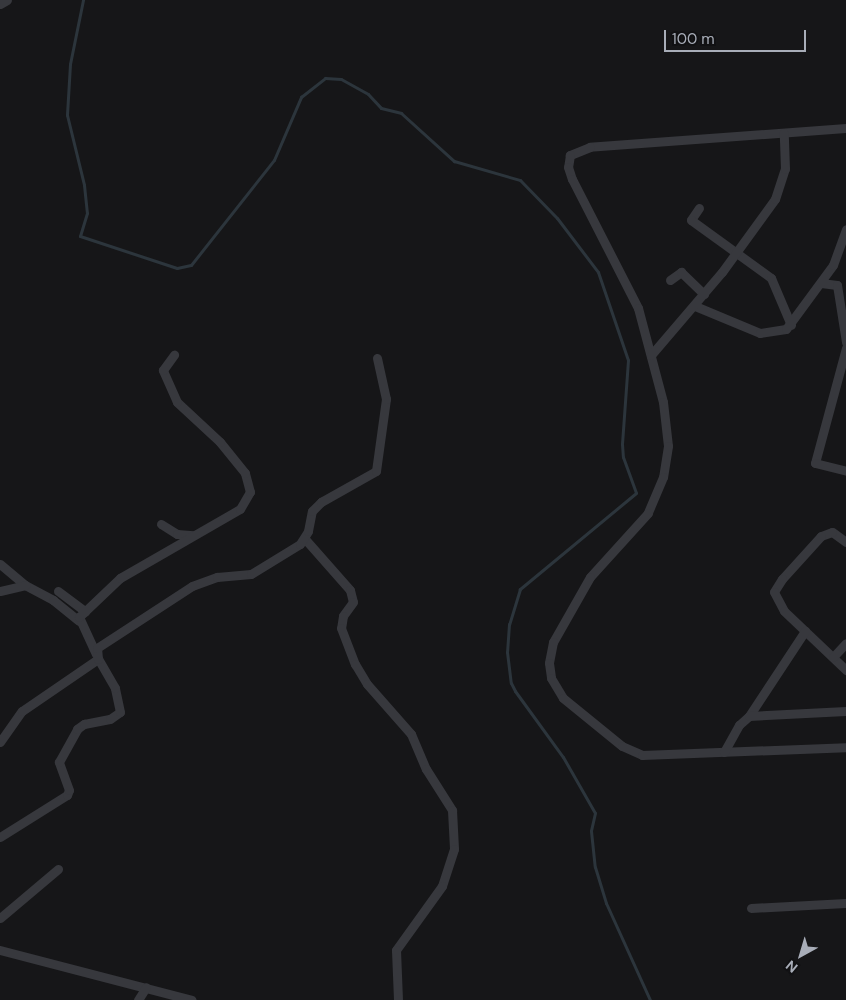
<!DOCTYPE html>
<style>
body{margin:0}
#map{position:relative;width:846px;height:1000px;overflow:hidden;background:#161618;font-family:"DM Sans",sans-serif}
div>[style]{position:absolute}
.stream>*{height:3px;margin:-1.5px;padding:0 1.5px;transform-origin:1.5px;border-radius:1.5px;background:#2c353c}
.minor>*{height:9px;margin:-4.5px;padding:0 4.5px;transform-origin:4.5px;border-radius:4.5px;background:#37383d}
span{translate:-50% -50%;white-space:nowrap;text-align:center;line-height:1.15;-webkit-text-stroke:4.5px #111113;paint-order:stroke}
.north{position:absolute;left:776px;top:930px;width:50px;height:50px;-webkit-text-stroke:4px #111113;paint-order:stroke;rotate:219deg;font-size:14px;font-weight:700;line-height:20px;text-align:center;color:#a8adb8}
.north::after{content:'';display:block;margin:auto;width:18px;height:22px;background:#a8adb8;clip-path:polygon(50% 0,100% 100%,50% 72%,0 100%)}
.scale{position:absolute;left:664px;top:30px;width:142px;height:22px;box-sizing:border-box;border:2px solid #a8adb8;border-top:0;padding-left:6px;font-size:15px;line-height:18px;white-space:nowrap;color:#a8adb8;-webkit-text-stroke:4px #111113;paint-order:stroke}
</style>
<div id="map">
<div class="stream">
<i style="left:83px;top:0;width:65px;rotate:101.5deg"></i>
<i style="left:70px;top:64px;width:51px;rotate:93.4deg"></i>
<i style="left:67px;top:115px;width:72px;rotate:76.3deg"></i>
<i style="left:84px;top:185px;width:28px;rotate:84deg"></i>
<i style="left:87px;top:213px;width:24px;rotate:107deg"></i>
<i style="left:80px;top:236px;width:102px;rotate:18.3deg"></i>
<i style="left:177px;top:268px;width:14px;rotate:-12deg"></i>
<i style="left:191px;top:265px;width:134px;rotate:-51.7deg"></i>
<i style="left:274px;top:160px;width:69px;rotate:-66.8deg"></i>
<i style="left:301px;top:97px;width:31px;rotate:-38deg"></i>
<i style="left:325px;top:78px;width:16px;rotate:4deg"></i>
<i style="left:341px;top:79px;width:31px;rotate:29deg"></i>
<i style="left:368px;top:94px;width:19px;rotate:47deg"></i>
<i style="left:381px;top:108px;width:21px;rotate:14deg"></i>
<i style="left:401px;top:113px;width:72px;rotate:42.2deg"></i>
<i style="left:454px;top:161px;width:69px;rotate:16.1deg"></i>
<i style="left:520px;top:180px;width:53px;rotate:45.8deg"></i>
<i style="left:557px;top:218px;width:68px;rotate:52.8deg"></i>
<i style="left:598px;top:272px;width:93px;rotate:71.2deg"></i>
<i style="left:628px;top:360px;width:84px;rotate:94.1deg"></i>
<i style="left:622px;top:444px;width:13px;rotate:86deg"></i>
<i style="left:623px;top:457px;width:38px;rotate:70deg"></i>
<i style="left:636px;top:493px;width:151px;rotate:140.4deg"></i>
<i style="left:520px;top:589px;width:37px;rotate:107deg"></i>
<i style="left:509px;top:624px;width:28px;rotate:94deg"></i>
<i style="left:507px;top:652px;width:31px;rotate:83deg"></i>
<i style="left:511px;top:683px;width:9px;rotate:63deg"></i>
<i style="left:515px;top:691px;width:82px;rotate:54deg"></i>
<i style="left:563px;top:757px;width:64px;rotate:60.3deg"></i>
<i style="left:595px;top:813px;width:18px;rotate:103deg"></i>
<i style="left:591px;top:831px;width:36px;rotate:84deg"></i>
<i style="left:595px;top:867px;width:38px;rotate:73deg"></i>
<i style="left:606px;top:903px;width:107px;rotate:65.6deg"></i>
</div>
<div class="minor">
<i style="left:0;top:4px;width:8px;rotate:-30deg"></i>
<i style="left:846px;top:128px;width:257px;rotate:175.8deg"></i>
<i style="left:590px;top:147px;width:22px;rotate:158deg"></i>
<i style="left:570px;top:155px;width:12px;rotate:99deg"></i>
<i style="left:568px;top:167px;width:13px;rotate:72deg"></i>
<i style="left:572px;top:179px;width:145px;rotate:62.9deg"></i>
<i style="left:638px;top:308px;width:97px;rotate:75.1deg"></i>
<i style="left:663px;top:402px;width:44px;rotate:83.5deg"></i>
<i style="left:668px;top:446px;width:31px;rotate:99deg"></i>
<i style="left:663px;top:477px;width:39px;rotate:113deg"></i>
<i style="left:648px;top:513px;width:86px;rotate:132.2deg"></i>
<i style="left:590px;top:577px;width:75px;rotate:119.6deg"></i>
<i style="left:553px;top:642px;width:21px;rotate:101deg"></i>
<i style="left:549px;top:663px;width:15px;rotate:82deg"></i>
<i style="left:551px;top:678px;width:23px;rotate:59deg"></i>
<i style="left:563px;top:698px;width:76px;rotate:39.1deg"></i>
<i style="left:622px;top:746px;width:22px;rotate:24deg"></i>
<i style="left:642px;top:755px;width:204px;rotate:-2.2deg"></i>
<i style="left:699px;top:208px;width:14px;rotate:124deg"></i>
<i style="left:691px;top:220px;width:99px;rotate:35.9deg"></i>
<i style="left:771px;top:278px;width:51px;rotate:66.9deg"></i>
<i style="left:670px;top:280px;width:14px;rotate:-36deg"></i>
<i style="left:681px;top:272px;width:32px;rotate:44deg"></i>
<i style="left:821px;top:283px;width:16px;rotate:7deg"></i>
<i style="left:837px;top:285px;width:58px;rotate:81deg"></i>
<i style="left:695px;top:306px;width:70px;rotate:22.6deg"></i>
<i style="left:760px;top:333px;width:26px;rotate:-9deg"></i>
<i style="left:786px;top:329px;width:79px;rotate:-53.7deg"></i>
<i style="left:833px;top:265px;width:38px;rotate:-70deg"></i>
<i style="left:846px;top:348px;width:119px;rotate:105.1deg"></i>
<i style="left:815px;top:463px;width:32px;rotate:14deg"></i>
<i style="left:651px;top:355px;width:109px;rotate:-49.5deg"></i>
<i style="left:722px;top:272px;width:90px;rotate:-54deg"></i>
<i style="left:775px;top:199px;width:32px;rotate:-72deg"></i>
<i style="left:785px;top:169px;width:36px;rotate:-92deg"></i>
<i style="left:161px;top:524px;width:19px;rotate:32deg"></i>
<i style="left:177px;top:534px;width:16px;rotate:4deg"></i>
<i style="left:305px;top:539px;width:68px;rotate:48.6deg"></i>
<i style="left:350px;top:590px;width:12px;rotate:76deg"></i>
<i style="left:353px;top:602px;width:17px;rotate:126deg"></i>
<i style="left:343px;top:616px;width:12px;rotate:99deg"></i>
<i style="left:341px;top:628px;width:39px;rotate:69deg"></i>
<i style="left:355px;top:664px;width:23px;rotate:59deg"></i>
<i style="left:367px;top:684px;width:67px;rotate:48.7deg"></i>
<i style="left:411px;top:734px;width:38px;rotate:67deg"></i>
<i style="left:426px;top:769px;width:49px;rotate:57.6deg"></i>
<i style="left:452px;top:810px;width:39px;rotate:87deg"></i>
<i style="left:454px;top:849px;width:39px;rotate:108deg"></i>
<i style="left:442px;top:886px;width:79px;rotate:125.7deg"></i>
<i style="left:396px;top:950px;width:50px;rotate:87.7deg"></i>
<i style="left:846px;top:542px;width:17px;rotate:-144deg"></i>
<i style="left:832px;top:532px;width:12px;rotate:160deg"></i>
<i style="left:821px;top:536px;width:58px;rotate:132.2deg"></i>
<i style="left:782px;top:579px;width:15px;rotate:122deg"></i>
<i style="left:774px;top:592px;width:21px;rotate:62deg"></i>
<i style="left:784px;top:611px;width:86px;rotate:43.6deg"></i>
<i style="left:0;top:564px;width:33px;rotate:40deg"></i>
<i style="left:25px;top:585px;width:32px;rotate:28deg"></i>
<i style="left:53px;top:600px;width:33px;rotate:39deg"></i>
<i style="left:0;top:591px;width:26px;rotate:-13deg"></i>
<i style="left:58px;top:591px;width:34px;rotate:37deg"></i>
<i style="left:96px;top:654px;width:41px;rotate:-114.7deg"></i>
<i style="left:79px;top:617px;width:57px;rotate:-43.6deg"></i>
<i style="left:120px;top:578px;width:138px;rotate:-29.9deg"></i>
<i style="left:240px;top:509px;width:20px;rotate:-60deg"></i>
<i style="left:250px;top:492px;width:20px;rotate:-105deg"></i>
<i style="left:245px;top:473px;width:40px;rotate:-129deg"></i>
<i style="left:220px;top:442px;width:59px;rotate:-137.1deg"></i>
<i style="left:177px;top:402px;width:35px;rotate:-114deg"></i>
<i style="left:163px;top:370px;width:19px;rotate:-54deg"></i>
<i style="left:833px;top:657px;width:19px;rotate:-47deg"></i>
<i style="left:749px;top:716px;width:102px;rotate:-56.6deg"></i>
<i style="left:0;top:742px;width:38px;rotate:-55deg"></i>
<i style="left:22px;top:711px;width:92px;rotate:-34.4deg"></i>
<i style="left:724px;top:752px;width:31px;rotate:-61deg"></i>
<i style="left:739px;top:725px;width:13px;rotate:-42deg"></i>
<i style="left:749px;top:716px;width:97px;rotate:-3deg"></i>
<i style="left:0;top:837px;width:79px;rotate:-32.1deg"></i>
<i style="left:67px;top:795px;width:5px;rotate:-68deg"></i>
<i style="left:69px;top:790px;width:30px;rotate:-110deg"></i>
<i style="left:59px;top:762px;width:38px;rotate:-61deg"></i>
<i style="left:77px;top:729px;width:9px;rotate:-36deg"></i>
<i style="left:84px;top:724px;width:26px;rotate:-11deg"></i>
<i style="left:110px;top:719px;width:12px;rotate:-35deg"></i>
<i style="left:120px;top:712px;width:25px;rotate:-102deg"></i>
<i style="left:115px;top:688px;width:34px;rotate:-120deg"></i>
<i style="left:98px;top:659px;width:11px;rotate:-95deg"></i>
<i style="left:97px;top:648px;width:113px;rotate:-33.1deg"></i>
<i style="left:192px;top:586px;width:27px;rotate:-20deg"></i>
<i style="left:217px;top:577px;width:34px;rotate:-5deg"></i>
<i style="left:251px;top:574px;width:57px;rotate:-31.5deg"></i>
<i style="left:300px;top:544px;width:15px;rotate:-58deg"></i>
<i style="left:308px;top:531px;width:20px;rotate:-79deg"></i>
<i style="left:312px;top:511px;width:13px;rotate:-45deg"></i>
<i style="left:321px;top:502px;width:63px;rotate:-29.4deg"></i>
<i style="left:376px;top:471px;width:73px;rotate:-82.1deg"></i>
<i style="left:386px;top:399px;width:42px;rotate:-102.4deg"></i>
<i style="left:751px;top:908px;width:95px;rotate:-3deg"></i>
<i style="left:0;top:918px;width:76px;rotate:-40.2deg"></i>
<i style="left:0;top:950px;width:198px;rotate:14.6deg"></i>
<i style="left:138px;top:1000px;width:15px;rotate:-58deg"></i>
</div>
<div class="north">N</div>
<div class="scale">100 m</div>
</div>
